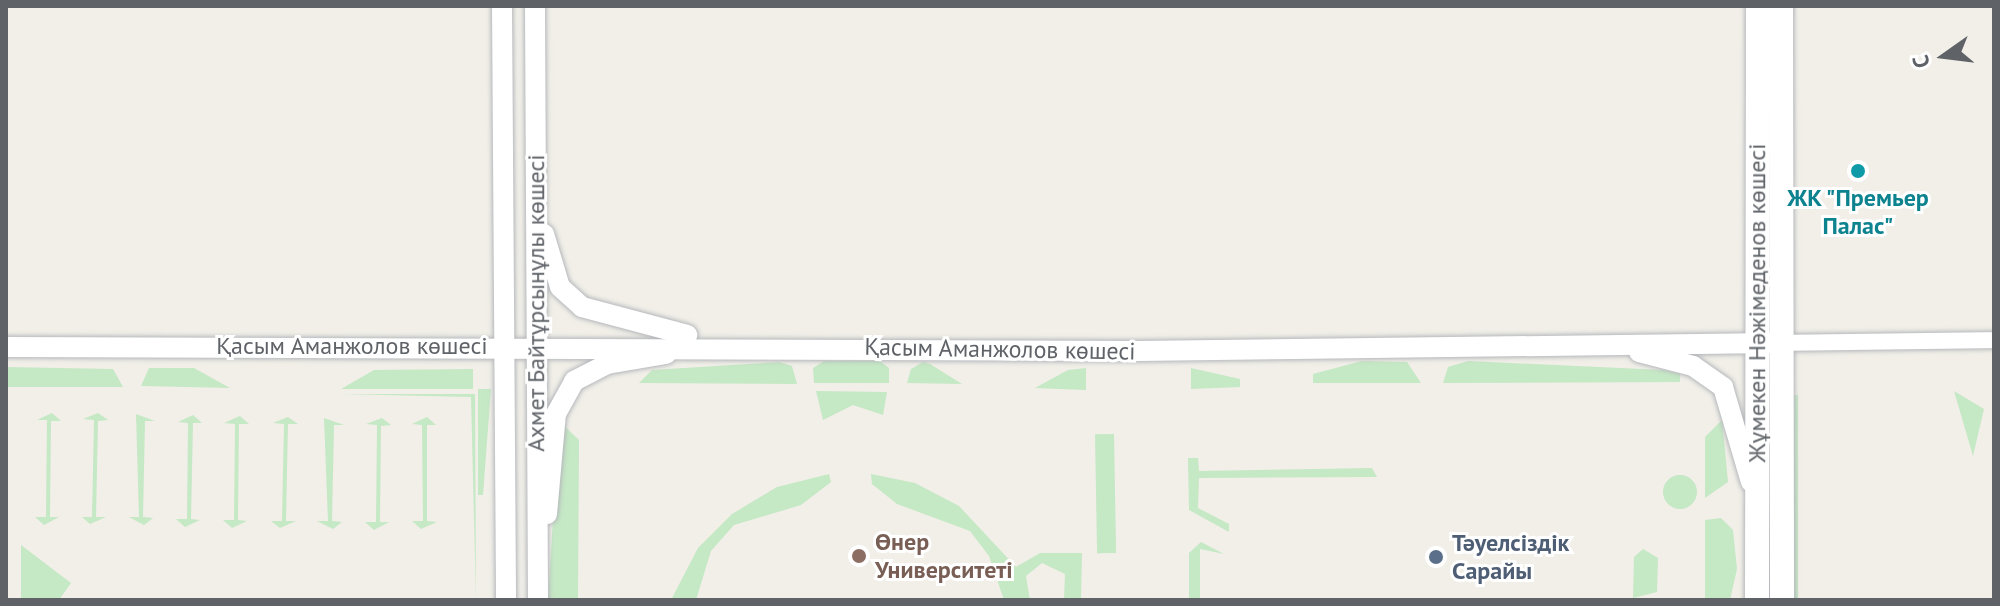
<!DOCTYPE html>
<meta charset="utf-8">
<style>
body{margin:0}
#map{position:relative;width:2000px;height:606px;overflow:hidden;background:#f1efe8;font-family:"PT Sans",sans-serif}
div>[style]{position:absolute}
.green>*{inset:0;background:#c5e8c5;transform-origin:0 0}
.round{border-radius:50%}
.roads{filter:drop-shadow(0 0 2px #b5b8bc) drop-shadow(0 0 2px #b5b8bc)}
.minor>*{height:16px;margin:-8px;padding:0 8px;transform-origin:8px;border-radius:8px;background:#fff}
.tertiary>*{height:20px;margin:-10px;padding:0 10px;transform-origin:10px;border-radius:10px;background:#fff}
.secondary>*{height:24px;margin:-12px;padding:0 12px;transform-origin:12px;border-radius:12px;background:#fff}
.dots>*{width:22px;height:22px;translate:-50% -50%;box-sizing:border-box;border:4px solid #fff;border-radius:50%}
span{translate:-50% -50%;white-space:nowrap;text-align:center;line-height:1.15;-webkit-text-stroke:6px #fff;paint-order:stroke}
.culture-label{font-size:24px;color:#0d838f;font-weight:700}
.street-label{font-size:24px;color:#5f6368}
.education-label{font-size:24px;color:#785e54;font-weight:700}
.left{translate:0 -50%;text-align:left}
.service-label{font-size:24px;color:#4e5e75;font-weight:700}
.frame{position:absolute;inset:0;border:8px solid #5f6368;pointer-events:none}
.north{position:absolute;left:1904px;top:16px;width:80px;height:80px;-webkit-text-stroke:6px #fff;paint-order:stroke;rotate:256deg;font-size:22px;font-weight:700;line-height:32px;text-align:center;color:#5f6368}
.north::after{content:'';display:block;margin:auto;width:28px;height:36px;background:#5f6368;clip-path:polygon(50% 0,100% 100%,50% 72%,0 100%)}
</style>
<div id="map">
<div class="green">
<i style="clip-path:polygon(824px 361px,880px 361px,889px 368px,889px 383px,814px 383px,813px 368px)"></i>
<i style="clip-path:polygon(1362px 361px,1407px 362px,1421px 383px,1313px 383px,1313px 374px)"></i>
<i style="clip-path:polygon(1468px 361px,1663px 370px,1680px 374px,1680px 382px,1443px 383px,1448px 367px)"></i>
<i style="clip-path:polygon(779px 362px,792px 366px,797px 384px,639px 383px,652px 370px)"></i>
<i style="clip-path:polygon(923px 362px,930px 364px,962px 384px,907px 383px,911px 369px)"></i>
<i style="clip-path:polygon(6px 367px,113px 369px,123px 387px,6px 387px)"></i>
<i style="clip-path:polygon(149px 368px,194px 368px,230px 388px,141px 386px)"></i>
<i style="clip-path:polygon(1086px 368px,1086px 390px,1035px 388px,1068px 370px)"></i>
<i style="clip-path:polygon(1191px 368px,1240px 379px,1240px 387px,1191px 389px)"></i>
<i style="clip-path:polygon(473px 369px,473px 389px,341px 389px,374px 370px)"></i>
<i style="clip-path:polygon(478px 389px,491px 389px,483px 495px,478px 495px)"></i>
<i style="clip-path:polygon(816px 391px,887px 392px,883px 415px,853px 405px,823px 420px)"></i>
<i style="clip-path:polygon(1954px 391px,1984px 409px,1973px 456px)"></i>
<i style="clip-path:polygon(340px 394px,475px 394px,476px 600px,471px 397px)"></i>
<i style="left:1788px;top:395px;width:10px;height:205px"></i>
<i style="clip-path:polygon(52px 413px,61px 421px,51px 421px,50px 517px,59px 517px,44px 525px,35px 517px,46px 517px,47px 420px,37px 420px)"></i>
<i style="clip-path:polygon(98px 413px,108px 420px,98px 421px,96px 517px,106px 517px,90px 524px,82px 517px,92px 517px,94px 420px,83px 419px)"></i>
<i style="clip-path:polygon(136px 414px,155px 421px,145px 421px,143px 517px,153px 518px,144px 525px,129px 517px,139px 517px)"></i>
<i style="clip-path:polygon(193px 415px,202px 423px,193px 423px,191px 519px,200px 520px,185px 527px,176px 519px,187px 519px,188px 423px,178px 422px)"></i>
<i style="clip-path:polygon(240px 416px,249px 424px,239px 424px,238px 520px,247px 521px,232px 528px,223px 520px,234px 520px,235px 424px,224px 423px)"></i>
<i style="clip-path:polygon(288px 417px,298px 424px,288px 424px,286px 521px,296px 521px,280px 528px,271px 521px,282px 521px,284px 424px,273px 423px)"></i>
<i style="clip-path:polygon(427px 417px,436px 425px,427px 425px,427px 521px,437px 522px,421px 529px,412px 521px,423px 521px,422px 425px,412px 424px)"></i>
<i style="clip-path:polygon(324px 418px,344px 425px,334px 425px,332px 521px,342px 522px,333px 529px,317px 521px,328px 521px)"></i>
<i style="clip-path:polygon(382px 418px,391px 425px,381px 426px,380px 522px,389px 522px,374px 530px,365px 522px,376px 522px,377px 425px,366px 424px)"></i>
<i style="clip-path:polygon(1722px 420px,1728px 482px,1705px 498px,1705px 437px)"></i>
<i style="clip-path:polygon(559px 421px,579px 440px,578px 600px,548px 600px)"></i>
<i style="left:1114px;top:434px;width:119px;height:19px;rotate:89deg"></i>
<i style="clip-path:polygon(1188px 458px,1198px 458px,1199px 471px,1372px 468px,1377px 477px,1199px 478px,1198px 508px,1229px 524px,1229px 532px,1189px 510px)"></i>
<i style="clip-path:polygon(829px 474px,831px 482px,801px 505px,734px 525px,711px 551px,696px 600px,671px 600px,698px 548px,732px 514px,777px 487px)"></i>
<i style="clip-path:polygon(871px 474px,915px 483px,959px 506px,1016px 567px,1040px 553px,1082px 553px,1081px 600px,1064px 600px,1065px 574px,1042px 563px,1026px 576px,1030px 600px,1004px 600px,989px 556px,970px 531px,897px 504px,872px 484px)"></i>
<i class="round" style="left:1663px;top:475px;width:34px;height:34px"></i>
<i style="clip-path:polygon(1721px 518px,1733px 530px,1737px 569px,1730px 600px,1705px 600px,1705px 520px)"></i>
<i style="clip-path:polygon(1201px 542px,1224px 554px,1200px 549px,1200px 600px,1189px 600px,1189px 553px)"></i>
<i style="clip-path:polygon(21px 545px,71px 583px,59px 600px,21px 600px)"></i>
<i style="clip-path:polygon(1643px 549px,1658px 558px,1657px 592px,1633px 598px,1634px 557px)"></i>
</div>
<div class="roads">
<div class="minor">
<i style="left:1781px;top:343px;width:213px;rotate:-0.8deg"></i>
</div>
<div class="tertiary">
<i style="left:502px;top:6px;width:594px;rotate:89.61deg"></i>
<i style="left:535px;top:6px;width:594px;rotate:89.71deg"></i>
<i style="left:544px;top:234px;width:55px;rotate:73.2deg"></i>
<i style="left:560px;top:287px;width:30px;rotate:42deg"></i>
<i style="left:582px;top:307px;width:109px;rotate:14.9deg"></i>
<i style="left:6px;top:347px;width:1132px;rotate:0.2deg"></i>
<i style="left:1138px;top:351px;width:635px;rotate:-0.72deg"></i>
<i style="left:1639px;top:352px;width:56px;rotate:14.5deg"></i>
<i style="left:1693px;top:366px;width:37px;rotate:35deg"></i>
<i style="left:1723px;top:387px;width:99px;rotate:73.6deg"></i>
<i style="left:547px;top:514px;width:100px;rotate:-84.9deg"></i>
<i style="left:556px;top:414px;width:38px;rotate:-61deg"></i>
<i style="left:574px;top:381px;width:37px;rotate:-27deg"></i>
<i style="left:607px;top:364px;width:60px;rotate:-9.6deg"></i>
</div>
<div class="secondary">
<i style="left:1781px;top:6px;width:594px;rotate:89.9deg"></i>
<i style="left:1757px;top:600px;width:594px;rotate:-89.9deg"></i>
</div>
</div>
<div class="dots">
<i style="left:1858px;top:171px;background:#0f9aa8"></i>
<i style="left:859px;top:556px;background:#8d6e63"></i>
<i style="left:1436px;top:557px;background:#5c6f8a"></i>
</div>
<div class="culture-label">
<span style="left:1858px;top:212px">ЖК "Премьер<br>Палас"</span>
</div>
<div class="street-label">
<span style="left:536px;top:303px;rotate:-90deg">Ахмет Байтұрсынұлы көшесі</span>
<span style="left:1757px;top:303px;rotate:-90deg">Жұмекен Нәжімеденов көшесі</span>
<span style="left:352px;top:346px">Қасым Аманжолов көшесі</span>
<span style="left:1000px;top:349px;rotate:1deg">Қасым Аманжолов көшесі</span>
</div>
<div class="education-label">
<span class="left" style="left:875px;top:556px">Өнер<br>Университеті</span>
</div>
<div class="service-label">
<span class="left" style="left:1452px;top:557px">Тәуелсіздік<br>Сарайы</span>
</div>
<div class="frame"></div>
<div class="north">С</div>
</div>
